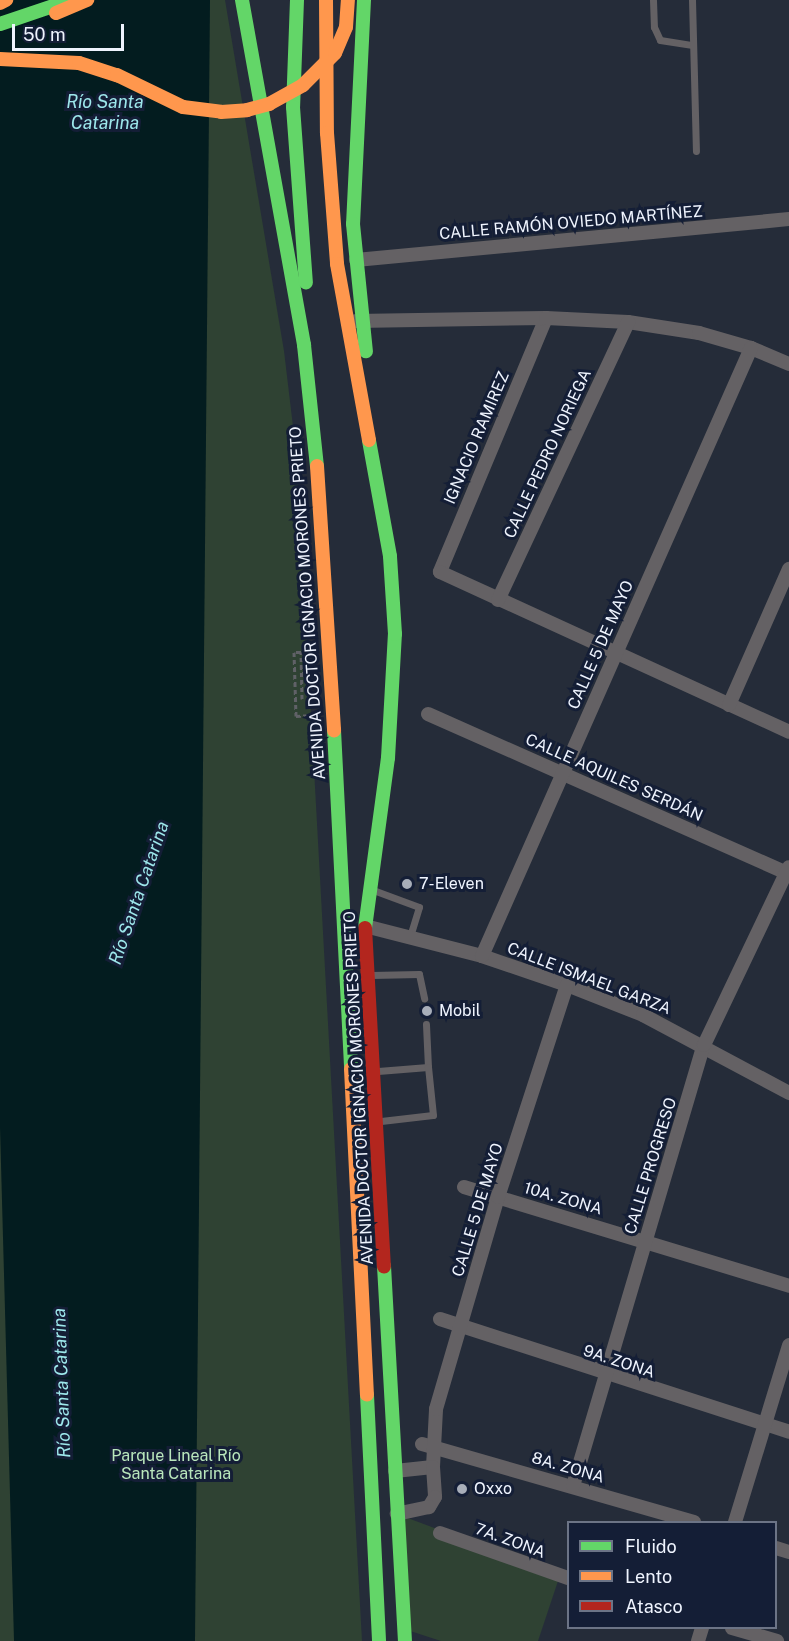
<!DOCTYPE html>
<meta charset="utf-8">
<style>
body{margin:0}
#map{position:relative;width:789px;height:1641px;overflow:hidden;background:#252c39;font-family:"Public Sans",sans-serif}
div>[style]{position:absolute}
.green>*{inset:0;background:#2f4233}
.water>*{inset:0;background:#031c1f}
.path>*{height:3px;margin-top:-1.5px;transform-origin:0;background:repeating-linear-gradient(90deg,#606167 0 4.5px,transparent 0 7.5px)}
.lane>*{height:7px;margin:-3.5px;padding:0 3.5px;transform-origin:3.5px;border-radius:3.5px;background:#646164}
.street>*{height:14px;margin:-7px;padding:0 7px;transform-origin:7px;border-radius:7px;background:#646164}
.fast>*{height:14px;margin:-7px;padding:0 7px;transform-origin:7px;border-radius:7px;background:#63d668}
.slow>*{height:14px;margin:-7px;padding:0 7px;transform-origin:7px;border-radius:7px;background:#ff974d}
.jam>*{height:14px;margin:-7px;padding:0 7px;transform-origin:7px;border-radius:7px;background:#b3261e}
.slow-bridge>*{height:14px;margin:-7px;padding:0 7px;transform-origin:7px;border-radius:7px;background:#ff974d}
.dots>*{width:16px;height:16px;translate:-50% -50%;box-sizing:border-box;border:3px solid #141e36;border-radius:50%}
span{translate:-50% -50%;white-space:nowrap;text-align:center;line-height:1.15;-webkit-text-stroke:6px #141e36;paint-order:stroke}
.street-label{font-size:16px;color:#eff4fe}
.poi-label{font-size:16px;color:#eff4fe}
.left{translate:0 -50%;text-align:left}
.park-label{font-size:16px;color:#b9e6bc}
.water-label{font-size:18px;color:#9de7eb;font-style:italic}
.legend{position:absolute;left:567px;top:1521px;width:210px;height:108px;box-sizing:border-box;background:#141e36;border:2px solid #6c7486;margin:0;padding:8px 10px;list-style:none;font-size:18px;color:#eff4fe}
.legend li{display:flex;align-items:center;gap:12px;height:30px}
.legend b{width:30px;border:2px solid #6c7486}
.scale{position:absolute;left:12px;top:24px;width:112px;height:27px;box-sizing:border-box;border:3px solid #eff4fe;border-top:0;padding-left:8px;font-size:18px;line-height:21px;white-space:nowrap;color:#eff4fe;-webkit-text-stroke:4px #141e36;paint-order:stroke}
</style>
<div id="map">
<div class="green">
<i style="clip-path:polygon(0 0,225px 0,284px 351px,297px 460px,362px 1641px,0 1641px)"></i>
<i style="clip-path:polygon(397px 1514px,560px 1575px,538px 1641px,441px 1641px,404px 1629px)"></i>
</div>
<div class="water">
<i style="clip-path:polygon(0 0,210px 0,195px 1641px,14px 1641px,0 1127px)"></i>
</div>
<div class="path">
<i style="left:302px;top:699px;width:47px;rotate:-91.2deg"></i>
<i style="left:301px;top:652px;width:7px;rotate:180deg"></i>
<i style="left:294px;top:652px;width:64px;rotate:88.2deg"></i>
<i style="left:296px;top:716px;width:18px;rotate:-3deg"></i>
</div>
<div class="lane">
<i style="left:653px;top:0;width:27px;rotate:88deg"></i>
<i style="left:654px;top:27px;width:14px;rotate:65deg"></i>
<i style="left:660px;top:40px;width:33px;rotate:9deg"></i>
<i style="left:692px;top:0;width:151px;rotate:88.5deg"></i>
<i style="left:373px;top:890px;width:49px;rotate:20.3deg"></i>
<i style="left:419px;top:907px;width:31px;rotate:107deg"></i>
<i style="left:371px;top:975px;width:48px;rotate:-1.2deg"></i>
<i style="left:419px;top:974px;width:25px;rotate:78deg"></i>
<i style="left:378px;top:1071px;width:50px;rotate:-4.6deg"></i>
<i style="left:428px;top:1067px;width:43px;rotate:-92.7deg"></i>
<i style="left:381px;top:1121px;width:52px;rotate:-6.6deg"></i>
<i style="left:433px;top:1115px;width:48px;rotate:-95.9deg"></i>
</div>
<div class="street">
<i style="left:356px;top:260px;width:435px;rotate:-5.4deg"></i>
<i style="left:546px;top:318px;width:275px;rotate:112.7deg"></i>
<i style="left:440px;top:572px;width:384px;rotate:24.6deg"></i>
<i style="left:356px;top:321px;width:190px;rotate:-0.9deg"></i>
<i style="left:546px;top:318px;width:82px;rotate:2.8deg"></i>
<i style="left:628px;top:322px;width:72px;rotate:8.8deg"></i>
<i style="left:699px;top:333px;width:54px;rotate:16.1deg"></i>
<i style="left:751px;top:348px;width:41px;rotate:22.8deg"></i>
<i style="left:498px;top:600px;width:307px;rotate:-64.9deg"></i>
<i style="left:729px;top:705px;width:149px;rotate:-66.2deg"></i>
<i style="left:428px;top:714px;width:392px;rotate:23.9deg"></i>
<i style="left:365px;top:926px;width:121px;rotate:14.4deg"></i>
<i style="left:482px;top:956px;width:90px;rotate:18.8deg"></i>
<i style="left:567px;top:985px;width:82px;rotate:21.5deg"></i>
<i style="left:643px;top:1015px;width:166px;rotate:28.1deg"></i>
<i style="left:482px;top:956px;width:665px;rotate:-66.13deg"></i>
<i style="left:464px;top:1187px;width:340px;rotate:16.9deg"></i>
<i style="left:440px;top:1319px;width:367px;rotate:17.9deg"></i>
<i style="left:422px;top:1444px;width:283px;rotate:16deg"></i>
<i style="left:433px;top:1467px;width:58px;rotate:-87deg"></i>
<i style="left:436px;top:1409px;width:221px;rotate:-73.7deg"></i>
<i style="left:498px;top:1197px;width:223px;rotate:-72deg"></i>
<i style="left:395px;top:1471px;width:38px;rotate:-6deg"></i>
<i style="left:433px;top:1467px;width:30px;rotate:86deg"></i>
<i style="left:435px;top:1497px;width:12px;rotate:121deg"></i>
<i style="left:429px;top:1507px;width:33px;rotate:168deg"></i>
<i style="left:573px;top:1486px;width:460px;rotate:-73.5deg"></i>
<i style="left:704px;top:1045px;width:197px;rotate:-64.5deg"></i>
<i style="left:735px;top:1522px;width:185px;rotate:-73deg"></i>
<i style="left:440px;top:1533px;width:136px;rotate:19.4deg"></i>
<i style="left:776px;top:1548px;width:14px;rotate:17deg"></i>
<i style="left:732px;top:1628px;width:47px;rotate:16.1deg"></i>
<i style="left:698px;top:1641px;width:14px;rotate:-73deg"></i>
</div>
<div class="fast">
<i style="left:242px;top:0;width:351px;rotate:79.8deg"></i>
<i style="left:304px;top:345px;width:122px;rotate:83.9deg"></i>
<i style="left:297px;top:0;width:107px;rotate:92.1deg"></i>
<i style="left:293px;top:107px;width:176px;rotate:85.8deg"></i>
<i style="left:364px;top:0;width:224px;rotate:92.8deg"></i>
<i style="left:353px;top:224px;width:128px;rotate:84.2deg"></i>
<i style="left:0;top:24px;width:75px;rotate:-18.7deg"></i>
<i style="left:334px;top:730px;width:339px;rotate:87.1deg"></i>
<i style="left:365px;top:928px;width:172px;rotate:-82.3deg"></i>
<i style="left:388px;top:758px;width:124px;rotate:-86.8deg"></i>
<i style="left:395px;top:634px;width:78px;rotate:-93.7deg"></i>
<i style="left:390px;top:556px;width:118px;rotate:-100.3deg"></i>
<i style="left:384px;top:1266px;width:376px;rotate:86.8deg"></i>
<i style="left:367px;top:1395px;width:246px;rotate:87.2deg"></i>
</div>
<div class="slow">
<i style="left:326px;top:0;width:133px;rotate:89.6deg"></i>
<i style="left:327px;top:133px;width:131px;rotate:85.6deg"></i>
<i style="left:337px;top:264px;width:179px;rotate:79.7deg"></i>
<i style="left:0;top:3px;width:7px;rotate:-27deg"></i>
<i style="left:56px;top:13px;width:34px;rotate:-23deg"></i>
<i style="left:0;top:59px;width:79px;rotate:2.9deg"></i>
<i style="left:79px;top:63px;width:40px;rotate:18deg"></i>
<i style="left:117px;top:75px;width:73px;rotate:25.9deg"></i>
<i style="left:317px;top:466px;width:265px;rotate:86.3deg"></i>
<i style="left:351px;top:1069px;width:326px;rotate:87.2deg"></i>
</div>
<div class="jam">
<i style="left:365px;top:928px;width:339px;rotate:86.8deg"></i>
</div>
<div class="slow-bridge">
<i style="left:183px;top:107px;width:38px;rotate:7deg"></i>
<i style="left:221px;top:112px;width:26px;rotate:-4deg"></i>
<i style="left:247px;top:110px;width:23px;rotate:-15deg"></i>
<i style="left:269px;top:104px;width:39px;rotate:-29deg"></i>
<i style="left:303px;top:85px;width:45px;rotate:-45deg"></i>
<i style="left:335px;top:53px;width:28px;rotate:-67deg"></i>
<i style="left:346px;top:27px;width:27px;rotate:-86deg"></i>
</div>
<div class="dots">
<i style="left:407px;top:884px;background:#a8aeb9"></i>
<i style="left:427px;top:1011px;background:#a8aeb9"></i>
<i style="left:462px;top:1489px;background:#a8aeb9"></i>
</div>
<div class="street-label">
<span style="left:571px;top:223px;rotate:-5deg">CALLE RAMÓN OVIEDO MARTÍNEZ</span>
<span style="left:477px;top:438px;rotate:-67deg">IGNACIO RAMIREZ</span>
<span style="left:548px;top:454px;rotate:-65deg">CALLE PEDRO NORIEGA</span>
<span style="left:308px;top:603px;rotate:-94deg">AVENIDA DOCTOR IGNACIO MORONES PRIETO</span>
<span style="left:601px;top:645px;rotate:-66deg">CALLE 5 DE MAYO</span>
<span style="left:614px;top:778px;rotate:24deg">CALLE AQUILES SERDÁN</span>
<span style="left:589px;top:979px;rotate:21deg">CALLE ISMAEL GARZA</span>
<span style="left:359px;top:1088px;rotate:-93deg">AVENIDA DOCTOR IGNACIO MORONES PRIETO</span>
<span style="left:651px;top:1166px;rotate:-73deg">CALLE PROGRESO</span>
<span style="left:563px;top:1199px;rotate:16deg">10A. ZONA</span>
<span style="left:478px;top:1210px;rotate:-73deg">CALLE 5 DE MAYO</span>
<span style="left:619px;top:1362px;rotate:18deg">9A. ZONA</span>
<span style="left:568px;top:1468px;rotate:16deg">8A. ZONA</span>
<span style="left:510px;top:1541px;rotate:20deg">7A. ZONA</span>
</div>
<div class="poi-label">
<span class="left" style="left:419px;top:884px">7-Eleven</span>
<span class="left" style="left:439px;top:1011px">Mobil</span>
<span class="left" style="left:474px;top:1489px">Oxxo</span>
</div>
<div class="park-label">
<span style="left:176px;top:1465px">Parque Lineal Río<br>Santa Catarina</span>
</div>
<div class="water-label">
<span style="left:105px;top:113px">Río Santa<br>Catarina</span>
<span style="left:139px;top:893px;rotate:-71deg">Río Santa Catarina</span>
<span style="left:62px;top:1383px;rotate:-92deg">Río Santa Catarina</span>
</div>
<ul class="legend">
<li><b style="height:8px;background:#63d668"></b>Fluido</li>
<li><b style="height:8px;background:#ff974d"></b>Lento</li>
<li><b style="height:8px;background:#b3261e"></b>Atasco</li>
</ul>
<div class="scale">50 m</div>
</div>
